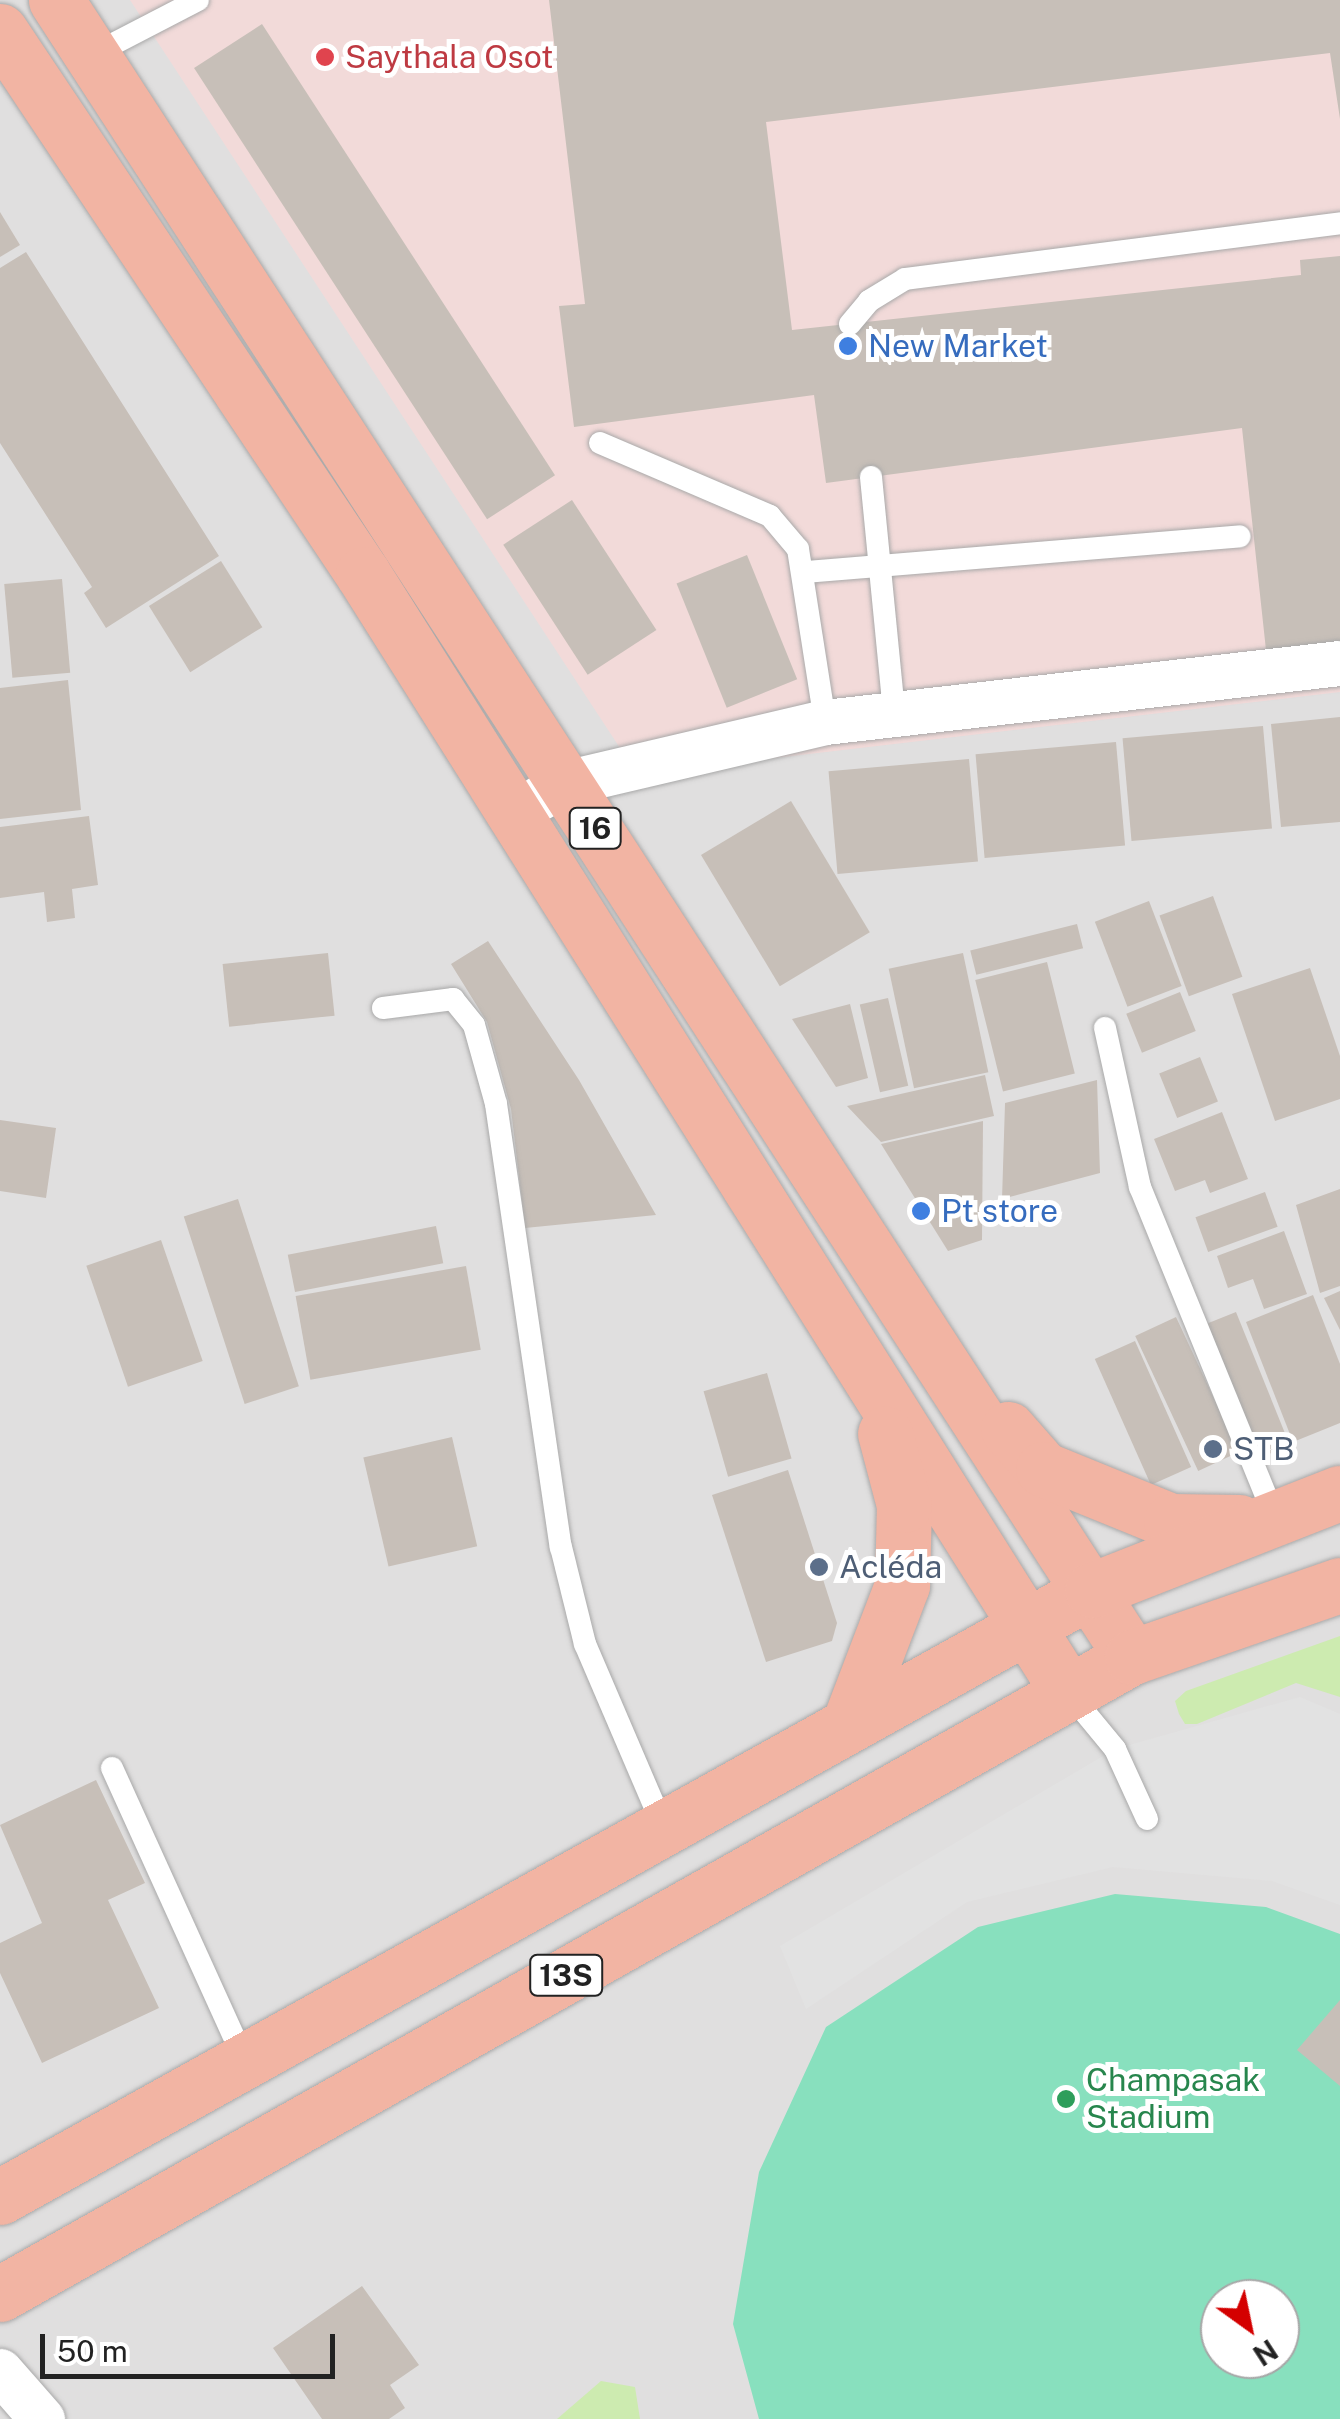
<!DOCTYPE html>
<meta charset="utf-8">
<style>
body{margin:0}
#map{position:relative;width:1340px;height:2419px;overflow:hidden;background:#f2efe9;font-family:"Public Sans",sans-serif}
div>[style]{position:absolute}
.residential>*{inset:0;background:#e0dfdf}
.commercial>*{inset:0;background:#f2dad9}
.grass>*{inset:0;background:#cdebb0}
.pitch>*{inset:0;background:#88e0be}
.parking>*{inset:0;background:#e2e2e2}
.building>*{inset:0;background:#c7bfb8;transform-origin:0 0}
.roads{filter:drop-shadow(0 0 2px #a9a9a9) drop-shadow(0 0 2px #a9a9a9)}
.service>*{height:22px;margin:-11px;padding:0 11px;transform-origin:11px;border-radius:11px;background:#fff}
.minor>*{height:45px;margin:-22.5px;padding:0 22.5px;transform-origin:22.5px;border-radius:22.5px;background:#fff}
.trunk>*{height:55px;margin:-27.5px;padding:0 27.5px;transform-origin:27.5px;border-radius:27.5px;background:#f2b4a3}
.dots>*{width:28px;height:28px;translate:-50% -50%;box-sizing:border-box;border:5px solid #fff;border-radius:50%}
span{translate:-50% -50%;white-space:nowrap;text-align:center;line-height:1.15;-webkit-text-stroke:10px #fff;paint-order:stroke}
.shield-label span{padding:2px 8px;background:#fff;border:2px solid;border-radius:8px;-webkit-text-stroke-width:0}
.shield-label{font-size:30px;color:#222;font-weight:700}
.health-label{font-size:32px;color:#be3a42}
.left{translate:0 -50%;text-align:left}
.shop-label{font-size:32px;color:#366cbe}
.service-label{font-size:32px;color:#4e5e75}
.leisure-label{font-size:32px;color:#27864d}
.north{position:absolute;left:1200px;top:2279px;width:100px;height:100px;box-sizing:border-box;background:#fff;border:2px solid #a7a7a7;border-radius:50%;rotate:147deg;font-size:28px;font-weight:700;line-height:40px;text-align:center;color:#222}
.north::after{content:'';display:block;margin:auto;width:35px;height:45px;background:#d40000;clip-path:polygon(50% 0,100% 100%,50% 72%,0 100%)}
.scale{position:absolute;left:40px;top:2334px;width:295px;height:45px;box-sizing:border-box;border:5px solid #222;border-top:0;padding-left:12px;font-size:30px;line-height:35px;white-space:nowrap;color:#222;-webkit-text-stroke:8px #fff;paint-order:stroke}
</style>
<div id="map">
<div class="residential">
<i style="clip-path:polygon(evenodd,0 0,1340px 0,1340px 2419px,0 2419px,0 0,1220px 2299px,1280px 2299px,1280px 2359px,1220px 2359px,1220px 2299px)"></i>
</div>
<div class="commercial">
<i style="clip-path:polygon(130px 0,1340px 0,1340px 692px,637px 774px)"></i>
</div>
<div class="grass">
<i style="clip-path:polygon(1340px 1636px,1340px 1697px,1296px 1683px,1197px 1724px,1185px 1724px,1179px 1714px,1175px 1701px,1186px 1691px)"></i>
<i style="clip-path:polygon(601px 2381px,635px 2387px,640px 2419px,557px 2419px)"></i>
</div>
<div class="pitch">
<i style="clip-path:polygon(evenodd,1115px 1894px,1266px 1907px,1340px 1934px,1340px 2419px,759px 2419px,733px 2324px,759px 2172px,826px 2027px,978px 1927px,1115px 1894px,1220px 2299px,1280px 2299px,1280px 2359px,1220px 2359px,1220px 2299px)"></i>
</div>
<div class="parking">
<i style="clip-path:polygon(1300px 1697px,1340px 1714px,1340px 1905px,1272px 1881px,1113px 1867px,967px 1902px,806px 2009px,780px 1946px,1115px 1749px)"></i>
</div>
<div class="building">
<i style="clip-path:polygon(549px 0,1340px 0,1340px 119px,1330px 53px,766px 122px,792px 330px,1301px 275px,1300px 260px,1340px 256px,1340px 641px,1266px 650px,1242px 428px,826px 483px,814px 395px,574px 427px,559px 306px,585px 304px)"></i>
<i style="left:262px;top:24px;width:538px;height:81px;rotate:57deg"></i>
<i style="clip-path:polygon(0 212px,20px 245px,0 257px)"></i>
<i style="clip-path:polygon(26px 252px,219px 556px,106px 628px,84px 593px,92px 587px,0 443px,0 268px)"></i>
<i style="left:572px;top:500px;width:155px;height:82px;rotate:57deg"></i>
<i style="left:747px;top:555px;width:134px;height:76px;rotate:68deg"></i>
<i style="left:221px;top:561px;width:78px;height:85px;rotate:58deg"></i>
<i style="left:62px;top:579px;width:94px;height:58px;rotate:85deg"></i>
<i style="clip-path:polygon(68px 680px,81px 810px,0 819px,0 688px)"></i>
<i style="clip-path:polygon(1340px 717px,1340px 822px,1281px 827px,1271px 724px)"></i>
<i style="left:1263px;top:726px;width:103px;height:141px;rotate:85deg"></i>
<i style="left:1116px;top:742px;width:104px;height:141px;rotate:85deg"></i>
<i style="left:969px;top:759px;width:103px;height:141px;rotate:85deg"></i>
<i style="left:791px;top:801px;width:153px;height:105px;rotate:59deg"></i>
<i style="clip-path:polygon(89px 816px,98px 885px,72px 889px,75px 918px,47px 922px,44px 892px,0 898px,0 827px)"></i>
<i style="left:1213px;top:896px;width:86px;height:57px;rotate:70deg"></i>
<i style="left:1149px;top:901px;width:91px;height:58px;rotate:69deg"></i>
<i style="left:1077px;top:924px;width:25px;height:110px;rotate:76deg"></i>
<i style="clip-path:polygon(488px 941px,579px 1080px,656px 1215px,525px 1228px,511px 1109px,487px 1022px,451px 964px)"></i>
<i style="left:328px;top:953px;width:63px;height:106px;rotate:84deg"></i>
<i style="left:963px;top:953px;width:122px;height:76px;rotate:78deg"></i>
<i style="left:1047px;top:962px;width:115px;height:74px;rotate:76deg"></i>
<i style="clip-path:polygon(1310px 968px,1340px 1056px,1340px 1099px,1275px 1121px,1232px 994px)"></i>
<i style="left:1180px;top:992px;width:42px;height:58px;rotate:68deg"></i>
<i style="left:888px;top:998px;width:90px;height:29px;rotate:77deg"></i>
<i style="clip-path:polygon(850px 1004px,868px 1078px,836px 1087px,792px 1019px)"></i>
<i style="left:1200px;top:1057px;width:48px;height:44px;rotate:68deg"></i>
<i style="clip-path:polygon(985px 1075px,994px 1116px,881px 1142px,847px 1106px)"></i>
<i style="clip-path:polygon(1097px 1080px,1100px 1173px,1002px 1199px,1005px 1103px)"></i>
<i style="clip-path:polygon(1222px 1112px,1248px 1179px,1210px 1193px,1205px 1180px,1175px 1191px,1154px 1139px)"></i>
<i style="clip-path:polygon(0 1120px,56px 1128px,46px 1198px,0 1191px)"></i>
<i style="clip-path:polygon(983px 1121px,982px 1240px,948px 1251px,881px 1144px)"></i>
<i style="clip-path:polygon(1340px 1189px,1340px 1286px,1320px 1293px,1296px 1205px)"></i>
<i style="left:1265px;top:1192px;width:37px;height:74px;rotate:70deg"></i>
<i style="left:238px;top:1199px;width:197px;height:57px;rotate:72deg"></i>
<i style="left:436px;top:1226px;width:38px;height:151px;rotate:79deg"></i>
<i style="clip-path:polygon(1284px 1231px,1307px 1294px,1264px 1309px,1253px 1279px,1228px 1288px,1217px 1256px)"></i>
<i style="left:161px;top:1240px;width:128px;height:79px;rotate:71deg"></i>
<i style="left:466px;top:1266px;width:85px;height:173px;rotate:80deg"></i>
<i style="clip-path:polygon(1340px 1291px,1340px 1330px,1324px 1298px)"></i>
<i style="clip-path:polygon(1313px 1295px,1340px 1364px,1340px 1423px,1293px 1442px,1246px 1322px)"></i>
<i style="left:1236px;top:1312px;width:144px;height:31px;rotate:68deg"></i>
<i style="left:1176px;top:1317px;width:149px;height:45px;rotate:65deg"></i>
<i style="left:1135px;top:1341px;width:138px;height:44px;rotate:66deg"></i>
<i style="left:767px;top:1373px;width:89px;height:66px;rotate:74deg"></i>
<i style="left:452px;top:1437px;width:112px;height:91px;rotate:77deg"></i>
<i style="clip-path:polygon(788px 1470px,837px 1623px,832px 1641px,766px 1662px,712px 1495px)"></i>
<i style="clip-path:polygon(96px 1780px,145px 1883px,108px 1900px,159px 2008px,42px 2063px,0 1973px,0 1943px,42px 1923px,0 1825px)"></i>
<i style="clip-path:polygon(1340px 2000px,1340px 2086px,1297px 2050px)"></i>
<i style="clip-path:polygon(362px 2286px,419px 2365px,390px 2385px,405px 2408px,389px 2419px,322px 2419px,273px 2348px)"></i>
</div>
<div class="roads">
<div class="service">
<i style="left:94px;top:54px;width:117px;rotate:-27.4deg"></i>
<i style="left:850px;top:324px;width:30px;rotate:-50deg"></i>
<i style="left:869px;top:301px;width:42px;rotate:-31.4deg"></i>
<i style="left:905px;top:279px;width:439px;rotate:-7.3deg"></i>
<i style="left:600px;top:443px;width:185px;rotate:23.2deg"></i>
<i style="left:770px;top:516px;width:43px;rotate:49.7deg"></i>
<i style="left:798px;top:549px;width:175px;rotate:81.1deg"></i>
<i style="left:871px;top:477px;width:235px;rotate:84.4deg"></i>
<i style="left:806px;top:572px;width:435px;rotate:-4.7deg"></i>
<i style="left:383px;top:1008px;width:71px;rotate:-7.3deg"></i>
<i style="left:453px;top:999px;width:33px;rotate:51deg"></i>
<i style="left:474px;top:1025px;width:82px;rotate:74.4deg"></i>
<i style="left:496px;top:1104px;width:448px;rotate:81.7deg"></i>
<i style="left:561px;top:1547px;width:100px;rotate:76.1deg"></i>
<i style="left:585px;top:1644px;width:198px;rotate:66.8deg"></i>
<i style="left:1105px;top:1028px;width:163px;rotate:77.6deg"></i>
<i style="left:1140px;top:1187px;width:354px;rotate:67.8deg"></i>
<i style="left:1068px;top:1692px;width:74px;rotate:50.5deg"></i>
<i style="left:1115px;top:1749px;width:77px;rotate:65.4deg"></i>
<i style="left:112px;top:1768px;width:317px;rotate:65.6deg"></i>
</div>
<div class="minor">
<i style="left:539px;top:798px;width:30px;rotate:-30deg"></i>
<i style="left:565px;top:783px;width:267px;rotate:-13.2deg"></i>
<i style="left:825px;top:722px;width:518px;rotate:-6.54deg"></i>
<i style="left:0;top:2371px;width:64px;rotate:48.8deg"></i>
</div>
<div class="trunk">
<i style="left:56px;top:0;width:1976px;rotate:57deg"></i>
<i style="left:0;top:31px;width:653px;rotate:56.24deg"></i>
<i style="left:363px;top:574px;width:1322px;rotate:57.76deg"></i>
<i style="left:1008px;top:1429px;width:53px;rotate:48.8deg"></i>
<i style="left:1043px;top:1469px;width:138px;rotate:22.1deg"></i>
<i style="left:1171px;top:1521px;width:68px;rotate:0.8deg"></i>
<i style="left:849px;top:1724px;width:149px;rotate:-69.1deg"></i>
<i style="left:902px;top:1585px;width:80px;rotate:-88.6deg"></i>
<i style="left:904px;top:1505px;width:74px;rotate:-104.8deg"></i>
<i style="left:0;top:2197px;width:1249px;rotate:-29.07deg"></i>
<i style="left:1092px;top:1590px;width:266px;rotate:-21.4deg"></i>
<i style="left:0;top:2294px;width:1299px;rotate:-29.37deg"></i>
<i style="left:1132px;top:1657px;width:220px;rotate:-19.1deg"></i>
</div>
</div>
<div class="dots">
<i style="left:325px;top:57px;background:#e0444e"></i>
<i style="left:848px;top:346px;background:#3f7fe0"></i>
<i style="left:921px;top:1211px;background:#3f7fe0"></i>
<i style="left:1213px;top:1449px;background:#5c6f8a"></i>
<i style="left:819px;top:1567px;background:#5c6f8a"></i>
<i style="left:1066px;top:2099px;background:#2e9e5b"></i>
</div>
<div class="shield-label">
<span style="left:595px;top:828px">16</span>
<span style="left:566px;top:1975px">13S</span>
</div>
<div class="health-label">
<span class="left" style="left:345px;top:57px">Saythala Osot</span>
</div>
<div class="shop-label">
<span class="left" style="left:868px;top:346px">New Market</span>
<span class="left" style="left:941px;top:1211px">Pt store</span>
</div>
<div class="service-label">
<span class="left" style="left:1233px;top:1449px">STB</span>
<span class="left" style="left:839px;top:1567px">Acléda</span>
</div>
<div class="leisure-label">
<span class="left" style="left:1086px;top:2099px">Champasak<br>Stadium</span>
</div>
<div class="north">N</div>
<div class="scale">50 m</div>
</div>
